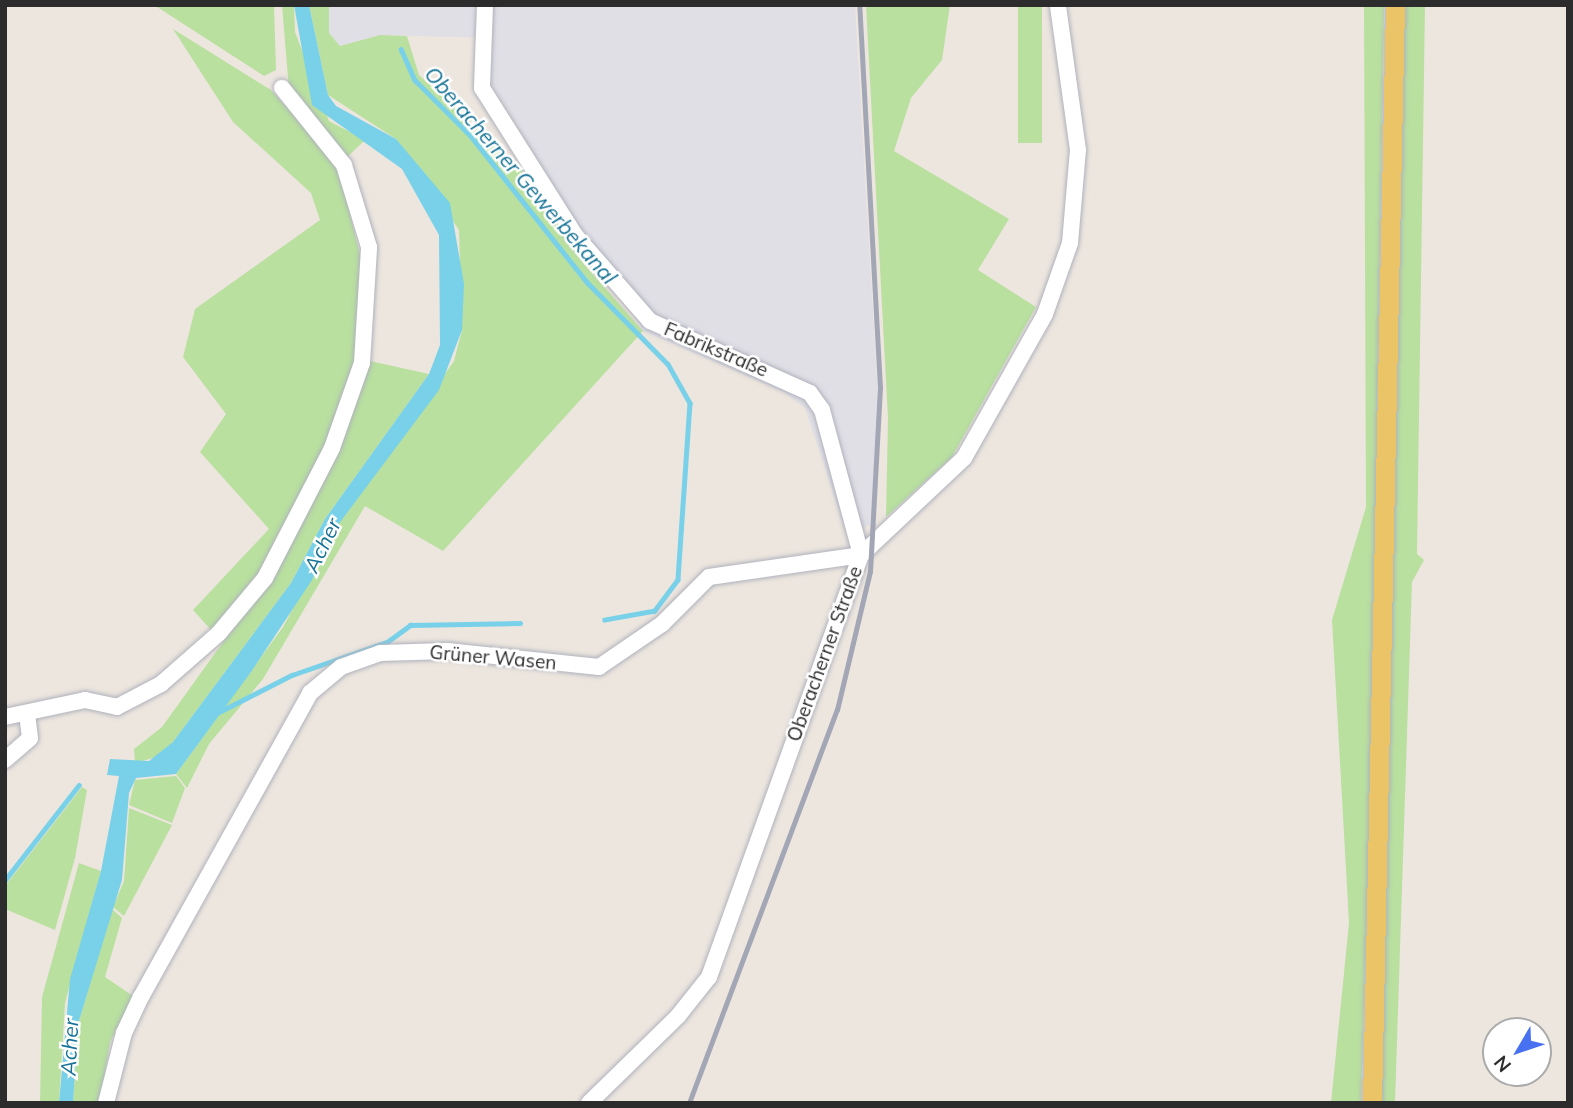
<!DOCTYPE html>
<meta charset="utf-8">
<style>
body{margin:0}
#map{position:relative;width:1573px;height:1108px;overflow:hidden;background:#ede6df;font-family:Mulish,sans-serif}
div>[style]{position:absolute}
.industrial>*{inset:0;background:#e1dfe6}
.green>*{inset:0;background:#b9e09f;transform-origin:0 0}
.water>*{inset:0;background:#78d1e9}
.stream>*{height:4.5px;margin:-2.25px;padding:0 2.25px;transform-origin:2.25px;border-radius:2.25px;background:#78d1e9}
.roads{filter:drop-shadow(0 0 2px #afb2bc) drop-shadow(0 0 2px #afb2bc)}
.minor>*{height:16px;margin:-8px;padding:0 8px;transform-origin:8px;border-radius:8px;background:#fff}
.major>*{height:19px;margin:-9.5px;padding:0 9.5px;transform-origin:9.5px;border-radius:9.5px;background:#eac467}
.rail>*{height:4.5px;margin:-2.25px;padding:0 2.25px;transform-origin:2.25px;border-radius:2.25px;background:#a2a6b5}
span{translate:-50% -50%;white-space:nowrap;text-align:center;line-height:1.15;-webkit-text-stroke:5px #fff;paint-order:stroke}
.street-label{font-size:19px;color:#2c2c2c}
.water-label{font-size:21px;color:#157297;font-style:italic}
.frame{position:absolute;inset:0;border:7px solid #2c2c2c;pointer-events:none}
.north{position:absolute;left:1482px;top:1017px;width:70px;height:70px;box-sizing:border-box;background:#fff;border:2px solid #ababab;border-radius:50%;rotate:231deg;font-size:19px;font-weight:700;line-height:28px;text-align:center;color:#2c2c2c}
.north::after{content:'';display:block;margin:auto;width:24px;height:32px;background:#4871f1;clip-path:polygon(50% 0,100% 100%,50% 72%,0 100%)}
</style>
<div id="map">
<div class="industrial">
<i style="clip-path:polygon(329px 5px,855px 5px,879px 415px,870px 525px,846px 532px,805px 408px,782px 391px,643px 331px,490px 82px,492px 38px,380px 35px,340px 46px,329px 33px)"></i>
</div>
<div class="green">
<i style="clip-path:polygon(154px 5px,274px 5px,276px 70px,264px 76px)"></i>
<i style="clip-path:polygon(282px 5px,294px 5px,295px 32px,329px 121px,365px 140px,345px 159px,289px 90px)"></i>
<i style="clip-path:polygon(309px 5px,329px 5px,329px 33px,340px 46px,380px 35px,407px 36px,419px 75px,519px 166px,584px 264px,643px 331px,443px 551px,365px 506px,263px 679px,209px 744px,187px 788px,176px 774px,283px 627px,338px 525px,454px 361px,462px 330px,459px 230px,396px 139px,328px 95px)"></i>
<i style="clip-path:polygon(866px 5px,950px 5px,942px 60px,911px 98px,894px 151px,1009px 219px,978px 270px,1036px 307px,952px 457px,886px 517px,888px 418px)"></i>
<i style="left:1018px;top:5px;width:24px;height:138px"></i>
<i style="clip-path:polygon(1364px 5px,1384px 5px,1372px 751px,1361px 1103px,1331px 1103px,1349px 923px,1332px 620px,1366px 507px)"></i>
<i style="clip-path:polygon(1404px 5px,1425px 5px,1417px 554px,1424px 560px,1412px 582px,1395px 1103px,1380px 1103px)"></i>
<i style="clip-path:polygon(173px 29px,271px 90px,338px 165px,361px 259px,355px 357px,324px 451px,263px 567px,212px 631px,193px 610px,269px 529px,200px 452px,226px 414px,183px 357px,195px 309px,320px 220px,311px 193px,233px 122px)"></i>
<i style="clip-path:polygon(370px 361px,429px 374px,325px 519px,291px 583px,173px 742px,160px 756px,135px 763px,134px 749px,162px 727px,285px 556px,334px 461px)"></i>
<i style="clip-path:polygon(176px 776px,185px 788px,172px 823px,129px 805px,135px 780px)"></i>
<i style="clip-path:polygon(82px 787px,87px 790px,75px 858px,55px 930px,5px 909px,5px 886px)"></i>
<i style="clip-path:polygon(129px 808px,172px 825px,124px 916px,113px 907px,124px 881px)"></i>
<i style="clip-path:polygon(79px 863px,101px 871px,65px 1003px,59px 1103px,40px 1103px,42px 997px)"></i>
<i style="clip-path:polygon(112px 909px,122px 918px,105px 977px,133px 996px,110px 1042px,100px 1103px,73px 1103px,78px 1024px)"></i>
</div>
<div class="water">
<i style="clip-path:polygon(294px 5px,309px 5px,328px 95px,336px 106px,396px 139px,450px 203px,464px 284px,462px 330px,439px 390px,338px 525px,312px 580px,251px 672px,176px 774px,136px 778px,129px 793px,122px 880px,78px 1024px,73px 1103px,59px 1103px,70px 979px,101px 871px,119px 776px,107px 775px,110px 759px,149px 761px,173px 742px,291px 583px,325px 519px,429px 374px,440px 345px,439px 235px,402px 169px,312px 105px)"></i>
</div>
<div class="stream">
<i style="left:401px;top:49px;width:34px;rotate:66deg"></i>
<i style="left:415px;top:80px;width:78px;rotate:45deg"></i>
<i style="left:470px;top:135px;width:188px;rotate:51.5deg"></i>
<i style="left:587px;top:282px;width:115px;rotate:45.4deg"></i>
<i style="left:668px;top:364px;width:45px;rotate:60.6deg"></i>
<i style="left:690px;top:403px;width:177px;rotate:93.9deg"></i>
<i style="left:678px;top:580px;width:39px;rotate:127deg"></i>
<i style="left:655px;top:611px;width:51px;rotate:169.8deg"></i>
<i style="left:215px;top:714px;width:86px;rotate:-26.9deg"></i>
<i style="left:292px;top:675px;width:101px;rotate:-19.2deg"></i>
<i style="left:387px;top:642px;width:29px;rotate:-36deg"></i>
<i style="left:410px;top:625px;width:110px;rotate:-1deg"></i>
<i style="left:5px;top:880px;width:120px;rotate:-52.1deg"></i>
</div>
<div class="roads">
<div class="minor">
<i style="left:485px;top:5px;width:83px;rotate:92.1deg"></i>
<i style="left:482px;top:88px;width:174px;rotate:57.7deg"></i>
<i style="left:575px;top:235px;width:114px;rotate:48.9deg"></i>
<i style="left:650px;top:321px;width:175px;rotate:24.2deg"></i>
<i style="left:810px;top:393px;width:21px;rotate:55deg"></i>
<i style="left:822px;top:410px;width:150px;rotate:74.9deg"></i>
<i style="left:5px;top:717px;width:82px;rotate:-12deg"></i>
<i style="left:85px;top:700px;width:33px;rotate:12deg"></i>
<i style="left:117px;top:707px;width:50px;rotate:-27.6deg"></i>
<i style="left:161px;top:684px;width:77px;rotate:-41.3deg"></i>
<i style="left:219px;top:633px;width:72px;rotate:-50.1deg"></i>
<i style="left:265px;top:578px;width:146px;rotate:-62.7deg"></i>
<i style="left:332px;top:448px;width:90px;rotate:-70.6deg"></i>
<i style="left:362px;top:363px;width:116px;rotate:-86.5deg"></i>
<i style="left:369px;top:247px;width:86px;rotate:-107deg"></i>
<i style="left:344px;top:165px;width:99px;rotate:-128.8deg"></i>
<i style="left:5px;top:760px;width:33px;rotate:-41deg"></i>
<i style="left:30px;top:738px;width:24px;rotate:-97deg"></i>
<i style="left:106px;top:1103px;width:72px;rotate:-75.6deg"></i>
<i style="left:124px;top:1033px;width:40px;rotate:-65deg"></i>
<i style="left:141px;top:997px;width:348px;rotate:-60.9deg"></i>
<i style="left:310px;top:693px;width:40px;rotate:-40deg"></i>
<i style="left:341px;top:667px;width:41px;rotate:-19.7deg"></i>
<i style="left:380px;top:653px;width:67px;rotate:-1.7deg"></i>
<i style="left:447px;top:651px;width:153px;rotate:6deg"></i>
<i style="left:599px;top:667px;width:76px;rotate:-34.3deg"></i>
<i style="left:662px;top:624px;width:66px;rotate:-45deg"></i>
<i style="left:709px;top:577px;width:154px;rotate:-8.2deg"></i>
<i style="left:589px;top:1103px;width:124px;rotate:-44.3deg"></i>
<i style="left:678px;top:1016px;width:50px;rotate:-51.5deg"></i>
<i style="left:709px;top:977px;width:449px;rotate:-70.2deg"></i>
<i style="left:861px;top:555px;width:141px;rotate:-43.3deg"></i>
<i style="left:964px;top:458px;width:165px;rotate:-60.6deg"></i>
<i style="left:1045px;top:314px;width:75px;rotate:-70.6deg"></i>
<i style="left:1070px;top:243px;width:93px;rotate:-85.1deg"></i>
<i style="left:1078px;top:150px;width:146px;rotate:-97.9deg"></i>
</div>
<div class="major">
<i style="left:1372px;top:1103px;width:1098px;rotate:-88.8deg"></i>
</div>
</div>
<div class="rail">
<i style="left:689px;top:1103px;width:420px;rotate:-69.4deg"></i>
<i style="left:837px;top:710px;width:142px;rotate:-76.6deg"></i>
<i style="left:870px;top:572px;width:184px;rotate:-86.9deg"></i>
<i style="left:880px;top:388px;width:384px;rotate:-93.1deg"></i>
</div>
<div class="street-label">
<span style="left:716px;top:350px;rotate:23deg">Fabrikstraße</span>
<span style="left:825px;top:654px;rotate:-70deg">Oberacherner Straße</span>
<span style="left:493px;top:658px;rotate:5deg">Grüner Wasen</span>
</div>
<div class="water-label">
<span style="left:521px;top:175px;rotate:49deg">Oberacherner Gewerbekanal</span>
<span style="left:322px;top:545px;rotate:-64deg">Acher</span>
<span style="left:69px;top:1047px;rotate:-87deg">Acher</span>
</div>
<div class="frame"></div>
<div class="north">N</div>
</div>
